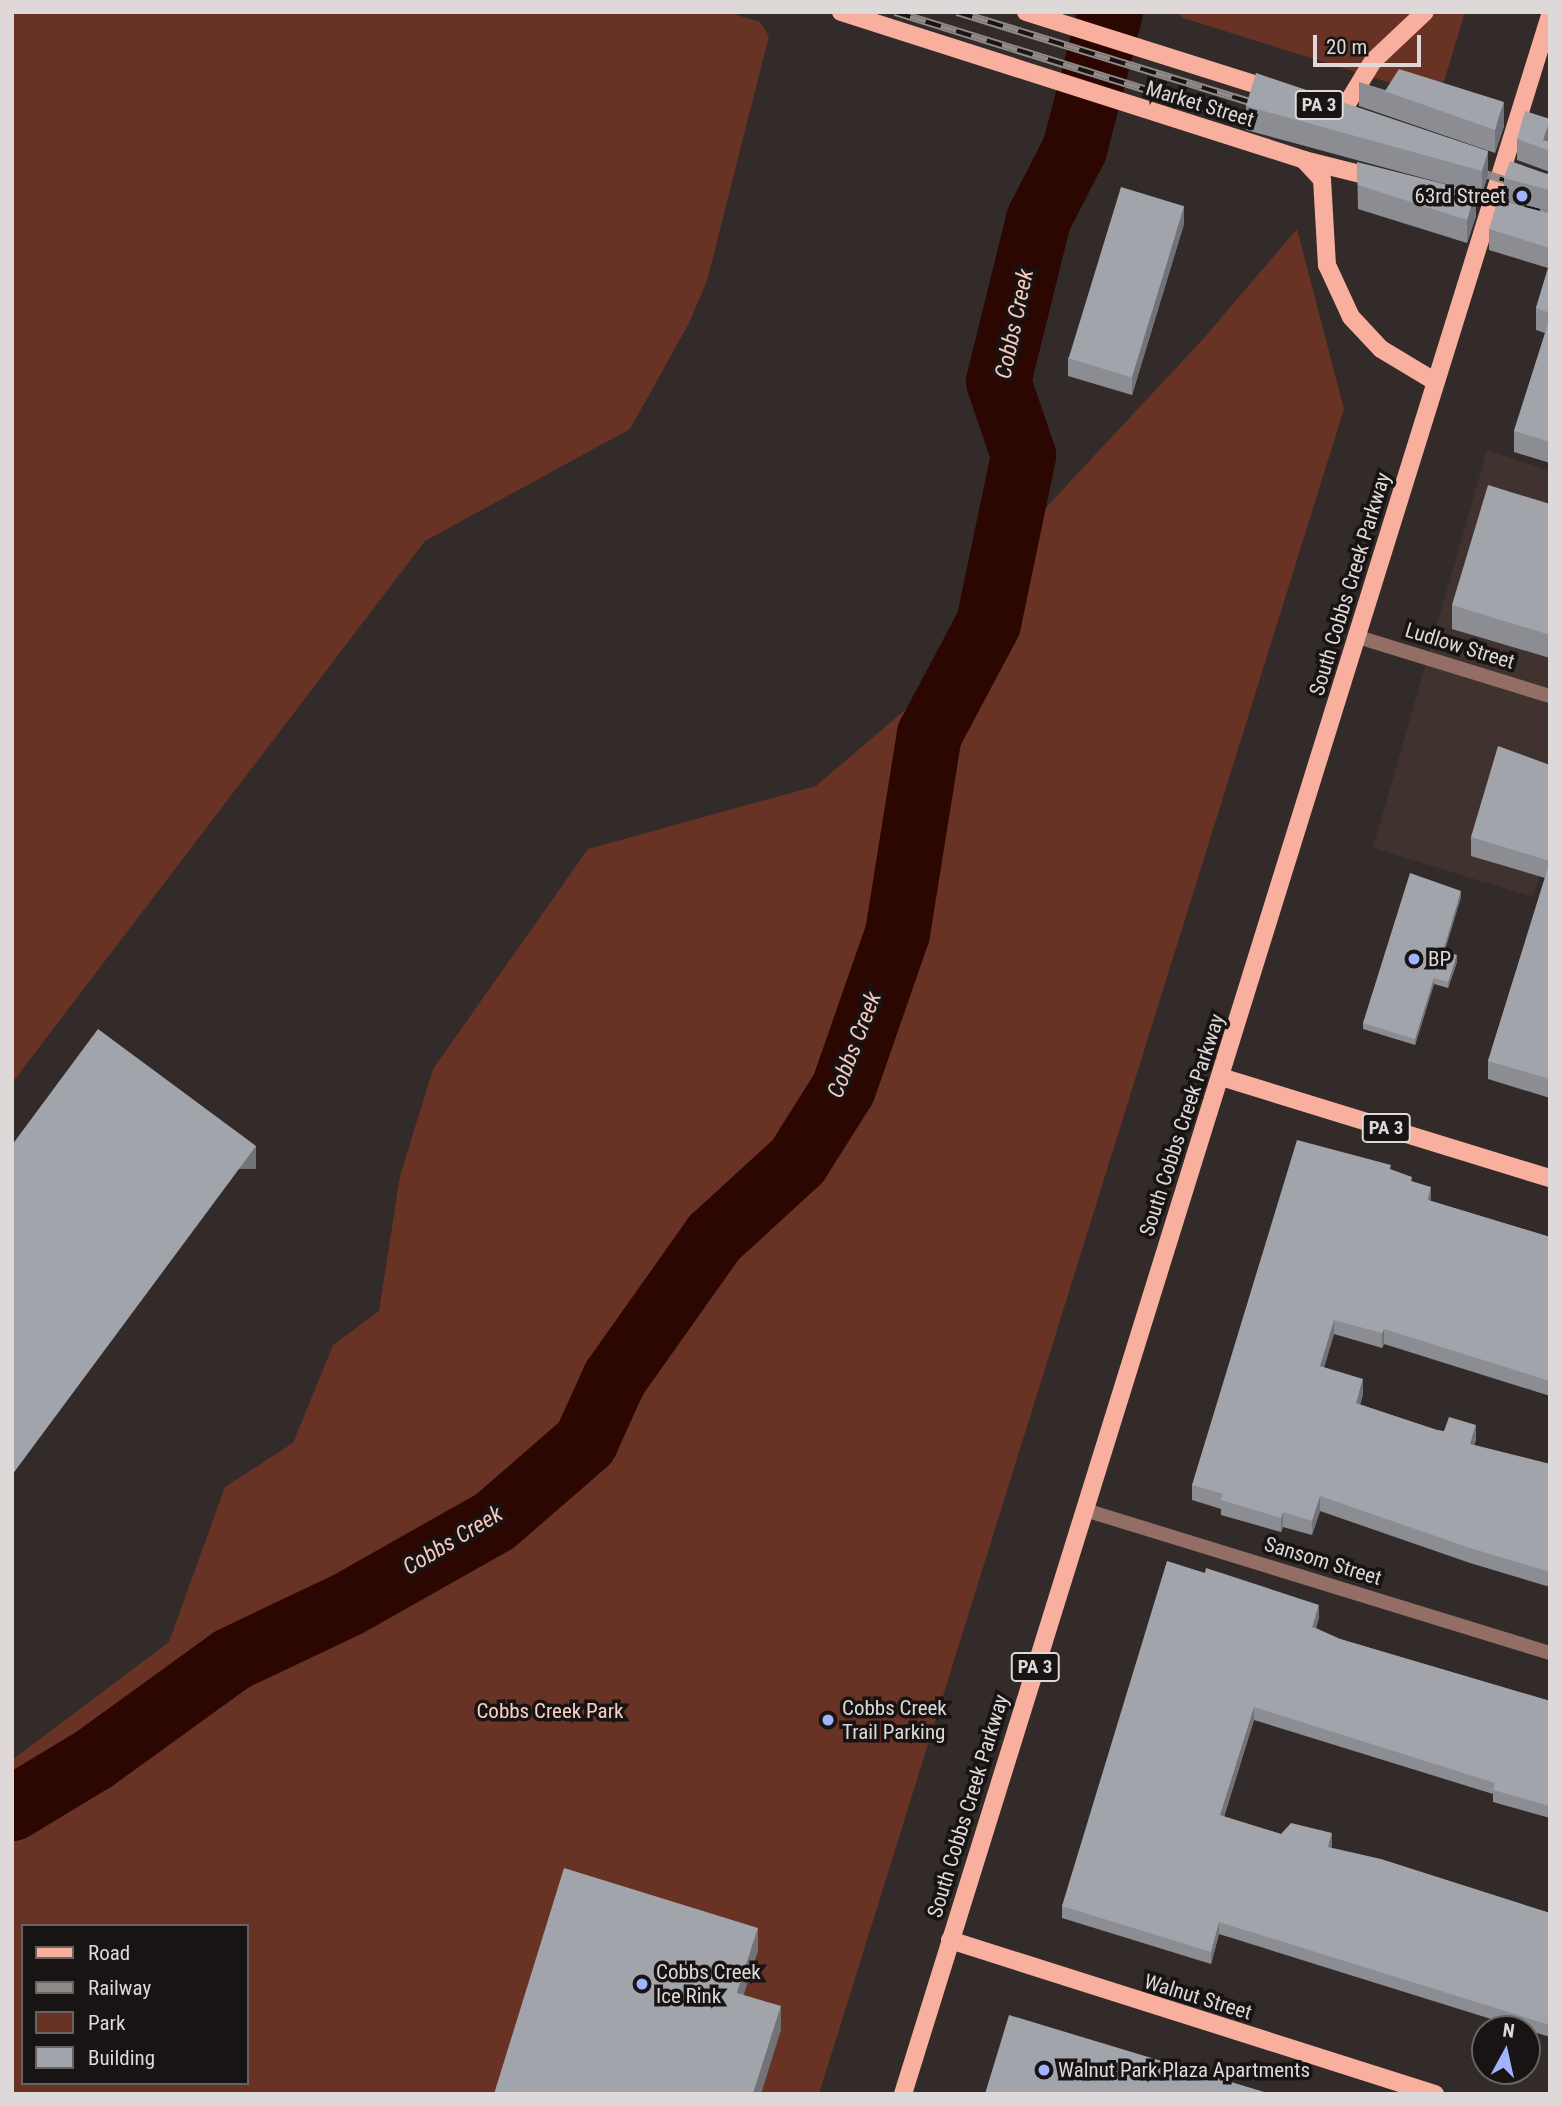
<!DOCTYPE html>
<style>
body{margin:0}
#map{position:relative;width:1562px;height:2106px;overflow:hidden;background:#322b29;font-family:"Roboto Condensed",sans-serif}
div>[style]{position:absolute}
.built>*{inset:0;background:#40322f}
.green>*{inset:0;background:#683224}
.river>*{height:65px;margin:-32.5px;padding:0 32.5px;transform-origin:32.5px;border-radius:32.5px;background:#2c0701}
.street>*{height:14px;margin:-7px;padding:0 7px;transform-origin:7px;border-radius:7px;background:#926e65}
.primary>*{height:18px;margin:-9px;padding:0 9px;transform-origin:9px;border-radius:9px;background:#f8af9d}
.rail>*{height:8px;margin-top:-4px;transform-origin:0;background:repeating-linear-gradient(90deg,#171413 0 16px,#8f8988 0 32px);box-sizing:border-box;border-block:2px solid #8f8988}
.wall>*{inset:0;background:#8b8d93}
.shaded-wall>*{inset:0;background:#717378;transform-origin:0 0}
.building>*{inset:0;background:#a2a4ab;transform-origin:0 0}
.dots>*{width:19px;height:19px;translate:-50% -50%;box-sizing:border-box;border:4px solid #171413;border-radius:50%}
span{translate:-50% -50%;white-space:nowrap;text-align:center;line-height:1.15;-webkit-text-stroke:7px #171413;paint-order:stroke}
.shield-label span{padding:2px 5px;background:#171413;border:2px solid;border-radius:5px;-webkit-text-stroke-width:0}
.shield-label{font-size:19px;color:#ded9d8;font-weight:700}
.street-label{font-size:21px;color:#ded9d8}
.poi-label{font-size:21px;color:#ded9d8}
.right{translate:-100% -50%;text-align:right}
.left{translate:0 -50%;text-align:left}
.park-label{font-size:21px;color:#fdcfc3}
.water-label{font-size:23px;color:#f6c8bd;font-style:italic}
.frame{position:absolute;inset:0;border:14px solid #ded9d8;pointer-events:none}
.legend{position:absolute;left:21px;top:1924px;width:228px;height:161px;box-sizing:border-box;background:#171413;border:2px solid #676362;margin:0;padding:9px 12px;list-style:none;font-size:21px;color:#ded9d8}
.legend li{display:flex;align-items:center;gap:14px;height:35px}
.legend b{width:35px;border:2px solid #676362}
.north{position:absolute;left:1471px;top:2015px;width:70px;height:70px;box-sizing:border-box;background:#171413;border:2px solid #676362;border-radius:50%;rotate:8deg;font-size:19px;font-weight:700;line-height:28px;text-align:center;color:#ded9d8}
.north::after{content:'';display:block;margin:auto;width:24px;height:32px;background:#a1b3fd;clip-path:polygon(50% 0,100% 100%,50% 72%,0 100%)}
.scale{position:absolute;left:1313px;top:35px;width:108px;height:32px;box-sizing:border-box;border:4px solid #ded9d8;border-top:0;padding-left:9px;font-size:21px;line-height:24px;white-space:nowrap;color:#ded9d8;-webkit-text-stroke:5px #171413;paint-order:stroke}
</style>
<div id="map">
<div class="built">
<i style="clip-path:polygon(1487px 450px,1550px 471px,1550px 841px,1533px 897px,1373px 848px)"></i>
</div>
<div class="green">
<i style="clip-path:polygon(12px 12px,727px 12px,760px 22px,769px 36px,707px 281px,689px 323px,630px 429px,425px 541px,12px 1083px)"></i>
<i style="clip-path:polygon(1177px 12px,1465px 12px,1439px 98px,1183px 18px)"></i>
<i style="clip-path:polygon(evenodd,1297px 229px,1344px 409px,819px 2094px,12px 2094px,12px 1760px,169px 1642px,225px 1487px,293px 1443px,333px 1345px,379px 1311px,400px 1176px,433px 1069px,588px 849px,816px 786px,939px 681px,999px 558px,1204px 338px,1297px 229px,23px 1926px,247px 1926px,247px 2083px,23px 2083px,23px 1926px)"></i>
</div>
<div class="river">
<i style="left:12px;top:1808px;width:95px;rotate:-31.2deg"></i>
<i style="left:93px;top:1759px;width:170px;rotate:-35.9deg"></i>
<i style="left:231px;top:1659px;width:128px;rotate:-25.4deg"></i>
<i style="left:347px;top:1604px;width:169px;rotate:-29.5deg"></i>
<i style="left:494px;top:1521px;width:121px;rotate:-41deg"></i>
<i style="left:585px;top:1442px;width:70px;rotate:-65.6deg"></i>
<i style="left:614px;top:1378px;width:173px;rotate:-54.7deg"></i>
<i style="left:714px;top:1237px;width:113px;rotate:-42.5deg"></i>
<i style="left:797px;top:1161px;width:86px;rotate:-57.8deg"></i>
<i style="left:843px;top:1088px;width:164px;rotate:-70.8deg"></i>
<i style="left:897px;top:933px;width:202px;rotate:-80.9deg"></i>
<i style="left:929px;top:734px;width:126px;rotate:-62deg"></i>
<i style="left:988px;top:623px;width:172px;rotate:-78.2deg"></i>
<i style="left:1023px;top:455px;width:78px;rotate:-108.7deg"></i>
<i style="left:998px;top:381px;width:167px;rotate:-76.1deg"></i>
<i style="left:1038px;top:219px;width:79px;rotate:-62.8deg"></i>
<i style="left:1074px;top:149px;width:142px;rotate:-75.3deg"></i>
</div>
<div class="street">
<i style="left:1358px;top:637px;width:201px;rotate:17.1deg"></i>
<i style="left:1085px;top:1510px;width:486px;rotate:17.1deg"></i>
</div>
<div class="primary">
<i style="left:841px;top:12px;width:486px;rotate:17.7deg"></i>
<i style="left:1304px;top:160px;width:78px;rotate:14deg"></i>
<i style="left:1026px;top:12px;width:262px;rotate:17.5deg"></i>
<i style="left:1342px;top:112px;width:60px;rotate:-58.7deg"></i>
<i style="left:1373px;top:61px;width:71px;rotate:-43.3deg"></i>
<i style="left:1304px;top:160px;width:26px;rotate:47deg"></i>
<i style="left:1322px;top:179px;width:86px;rotate:86.7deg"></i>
<i style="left:1327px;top:265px;width:57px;rotate:65.2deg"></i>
<i style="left:1351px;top:317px;width:44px;rotate:46.8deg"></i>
<i style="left:1381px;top:349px;width:64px;rotate:31deg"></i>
<i style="left:1221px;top:1077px;width:344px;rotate:17.1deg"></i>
<i style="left:950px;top:1940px;width:509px;rotate:17.62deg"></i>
<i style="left:903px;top:2094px;width:2177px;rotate:-72.71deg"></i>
</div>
<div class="rail">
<i style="left:895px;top:12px;width:388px;rotate:17.2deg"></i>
<i style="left:957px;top:12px;width:322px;rotate:17.1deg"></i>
<i style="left:1469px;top:169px;width:85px;rotate:17.2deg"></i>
<i style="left:1463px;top:188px;width:91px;rotate:16.6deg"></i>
</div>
<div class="wall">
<i style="clip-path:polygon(1359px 82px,1504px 126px,1495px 153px,1359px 106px)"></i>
<i style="clip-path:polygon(1246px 106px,1488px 151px,1488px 175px,1482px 194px,1246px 130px)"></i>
<i style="clip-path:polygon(1550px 119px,1550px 172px,1517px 160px,1517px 139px)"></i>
<i style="clip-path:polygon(1357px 162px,1476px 216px,1467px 243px,1358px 209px)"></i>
<i style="clip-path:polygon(1550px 172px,1550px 211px,1504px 200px,1504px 178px,1547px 174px)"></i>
<i style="clip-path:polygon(1550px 212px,1550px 463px,1514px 452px,1514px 431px,1545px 333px,1536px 330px,1536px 308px,1548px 268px,1489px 250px,1489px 229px)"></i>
<i style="clip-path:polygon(1184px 224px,1132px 395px,1068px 376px,1068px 358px)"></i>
<i style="clip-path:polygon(1550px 504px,1550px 658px,1452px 629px,1452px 605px)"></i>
<i style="clip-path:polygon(1550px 765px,1550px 1098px,1488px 1079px,1488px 1061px,1545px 878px,1471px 856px,1471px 837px)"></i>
<i style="clip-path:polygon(1461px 897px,1444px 952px,1457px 962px,1448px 988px,1434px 984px,1415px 1045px,1363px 1029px,1363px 1023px)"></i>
<i style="clip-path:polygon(1391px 1170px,1412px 1181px,1431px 1201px,1550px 1237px,1550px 1396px,1384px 1344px,1382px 1348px,1334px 1334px,1324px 1367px,1363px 1394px,1360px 1405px,1437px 1430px,1476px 1440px,1474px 1445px,1550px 1464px,1550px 1587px,1470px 1563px,1320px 1511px,1312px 1535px,1283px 1527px,1281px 1532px,1221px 1515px,1221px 1509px,1192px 1500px,1192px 1485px)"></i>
<i style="clip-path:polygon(1205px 1573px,1319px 1617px,1316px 1628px,1340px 1639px,1550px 1701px,1550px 1818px,1493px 1802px,1493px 1794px,1254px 1720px,1224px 1817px,1281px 1834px,1332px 1845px,1331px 1848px,1550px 1913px,1550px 2037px,1527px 2030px,1527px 2029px,1523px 2029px,1219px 1934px,1211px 1964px,1062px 1918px,1062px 1906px)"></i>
</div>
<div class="shaded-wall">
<i style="clip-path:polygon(1504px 102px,1504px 126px,1495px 153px,1495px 130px)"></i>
<i style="clip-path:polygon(1550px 120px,1550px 141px,1547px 150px,1543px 140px)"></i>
<i style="clip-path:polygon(1488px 151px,1488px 175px,1482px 194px,1482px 171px)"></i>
<i style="clip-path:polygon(1476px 192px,1476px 216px,1467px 243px,1467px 220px)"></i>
<i style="clip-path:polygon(1184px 206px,1184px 224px,1132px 395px,1132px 377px)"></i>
<i style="clip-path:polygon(1461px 891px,1461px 897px,1443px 957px,1443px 951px)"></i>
<i style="clip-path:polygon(1457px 955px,1457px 962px,1448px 988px,1448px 982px)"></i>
<i style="clip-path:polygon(1434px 978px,1434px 984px,1415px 1045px,1415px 1039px)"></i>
<i style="left:256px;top:1146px;width:23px;height:410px;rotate:90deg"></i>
<i style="clip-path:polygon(1431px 1187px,1431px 1202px,1428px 1200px)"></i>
<i style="clip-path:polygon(1334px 1320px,1334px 1334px,1320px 1381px,1320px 1366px)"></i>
<i style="clip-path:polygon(1384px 1329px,1384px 1344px,1382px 1348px,1382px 1333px)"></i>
<i style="clip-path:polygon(1363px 1379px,1363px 1394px,1356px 1418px,1356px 1403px)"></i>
<i style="clip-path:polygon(1476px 1425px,1476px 1440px,1470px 1458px,1470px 1444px)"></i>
<i style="clip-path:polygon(1320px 1496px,1320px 1511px,1312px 1535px,1312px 1521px)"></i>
<i style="clip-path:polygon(1283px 1512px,1283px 1527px,1281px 1532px,1281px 1518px)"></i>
<i style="clip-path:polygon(1319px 1605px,1319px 1617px,1312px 1639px,1312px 1627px)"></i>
<i style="clip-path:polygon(1254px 1707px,1254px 1720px,1220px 1828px,1220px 1815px)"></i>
<i style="clip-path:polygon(1332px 1833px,1332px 1845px,1328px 1859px,1328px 1847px)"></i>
<i style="clip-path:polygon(1219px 1922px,1219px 1934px,1211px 1964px,1211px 1952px)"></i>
<i style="clip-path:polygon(758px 1928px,758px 1951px,737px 2016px,737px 1993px)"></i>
<i style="clip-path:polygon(781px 2006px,781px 2030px,761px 2094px,753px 2094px)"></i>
</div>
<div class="building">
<i style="clip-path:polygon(1399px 69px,1504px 102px,1495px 130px,1359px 82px,1385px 91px)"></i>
<i style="clip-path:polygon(1256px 73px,1488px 151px,1482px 171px,1246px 106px)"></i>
<i style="clip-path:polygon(1525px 111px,1550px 119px,1543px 140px,1550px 142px,1550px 151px,1517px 139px)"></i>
<i style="clip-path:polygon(1510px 161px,1547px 174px,1550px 172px,1550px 190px,1504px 178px)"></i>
<i style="clip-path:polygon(1357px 162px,1476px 192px,1467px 220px,1358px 185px)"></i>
<i style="left:1121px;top:187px;width:66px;height:179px;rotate:17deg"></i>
<i style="clip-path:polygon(1498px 200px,1548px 213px,1550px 212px,1550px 248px,1489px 229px)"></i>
<i style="clip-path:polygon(1550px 262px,1550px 313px,1536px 308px)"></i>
<i style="clip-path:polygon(1550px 318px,1550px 442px,1514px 431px)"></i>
<i style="clip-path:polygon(1488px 485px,1550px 504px,1550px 635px,1452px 605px)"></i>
<i style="clip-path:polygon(1498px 746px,1550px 765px,1550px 861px,1471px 837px)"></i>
<i style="clip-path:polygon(1550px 861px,1550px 1079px,1488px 1061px)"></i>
<i style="clip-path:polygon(1410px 873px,1461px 891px,1443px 951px,1457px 955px,1448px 982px,1434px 978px,1415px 1039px,1363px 1023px)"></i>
<i style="clip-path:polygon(98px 1029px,256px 1146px,12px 1475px,12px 1145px)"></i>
<i style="clip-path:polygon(1297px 1140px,1391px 1165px,1390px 1169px,1412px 1177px,1411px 1181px,1431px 1187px,1428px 1200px,1550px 1237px,1550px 1381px,1384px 1329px,1382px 1333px,1334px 1320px,1320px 1366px,1363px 1379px,1356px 1403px,1437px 1430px,1444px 1431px,1449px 1417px,1476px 1425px,1470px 1444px,1550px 1464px,1550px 1572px,1470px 1548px,1320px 1496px,1312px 1521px,1283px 1512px,1281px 1518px,1221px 1500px,1223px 1494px,1192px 1485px)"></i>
<i style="clip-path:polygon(1167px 1561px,1205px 1573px,1206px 1568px,1319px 1605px,1312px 1627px,1340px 1639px,1550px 1701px,1550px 1806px,1493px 1790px,1495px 1783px,1254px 1707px,1220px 1815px,1281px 1834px,1291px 1823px,1332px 1833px,1328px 1847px,1381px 1859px,1550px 1913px,1550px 2025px,1219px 1922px,1211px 1952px,1062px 1906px)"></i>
<i style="clip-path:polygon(564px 1868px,758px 1928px,737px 1993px,781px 2006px,753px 2094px,494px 2094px)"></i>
<i style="clip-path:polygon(1009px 2015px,1271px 2094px,985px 2094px)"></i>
</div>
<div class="dots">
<i style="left:1522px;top:196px;background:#a1b3fd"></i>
<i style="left:1414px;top:959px;background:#a1b3fd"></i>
<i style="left:828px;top:1720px;background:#a1b3fd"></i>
<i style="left:642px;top:1984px;background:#a1b3fd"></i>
<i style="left:1044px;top:2070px;background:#a1b3fd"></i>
</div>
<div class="shield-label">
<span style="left:1319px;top:105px">PA 3</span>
<span style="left:1386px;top:1128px">PA 3</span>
<span style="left:1035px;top:1667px">PA 3</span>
</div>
<div class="street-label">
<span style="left:1200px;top:104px;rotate:17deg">Market Street</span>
<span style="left:1350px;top:584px;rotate:-73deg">South Cobbs Creek Parkway</span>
<span style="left:1460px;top:646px;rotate:17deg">Ludlow Street</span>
<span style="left:1182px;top:1125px;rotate:-72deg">South Cobbs Creek Parkway</span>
<span style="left:1323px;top:1561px;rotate:17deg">Sansom Street</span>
<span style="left:968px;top:1806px;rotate:-73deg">South Cobbs Creek Parkway</span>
<span style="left:1198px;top:1997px;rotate:17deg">Walnut Street</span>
</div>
<div class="poi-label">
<span class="right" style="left:1506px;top:196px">63rd Street</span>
<span class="left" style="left:1428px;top:959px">BP</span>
<span class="left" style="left:842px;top:1720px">Cobbs Creek<br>Trail Parking</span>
<span class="left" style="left:656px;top:1984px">Cobbs Creek<br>Ice Rink</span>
<span class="left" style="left:1058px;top:2070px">Walnut Park Plaza Apartments</span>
</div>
<div class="park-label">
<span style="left:550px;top:1711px">Cobbs Creek Park</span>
</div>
<div class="water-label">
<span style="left:1015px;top:324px;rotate:-78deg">Cobbs Creek</span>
<span style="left:855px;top:1045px;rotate:-69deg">Cobbs Creek</span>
<span style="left:453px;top:1541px;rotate:-31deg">Cobbs Creek</span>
</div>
<div class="frame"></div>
<ul class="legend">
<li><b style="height:9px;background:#f8af9d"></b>Road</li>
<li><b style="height:9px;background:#8f8988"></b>Railway</li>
<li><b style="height:19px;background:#683224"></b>Park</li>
<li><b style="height:19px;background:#a2a4ab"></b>Building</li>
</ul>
<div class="north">N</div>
<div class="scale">20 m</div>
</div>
